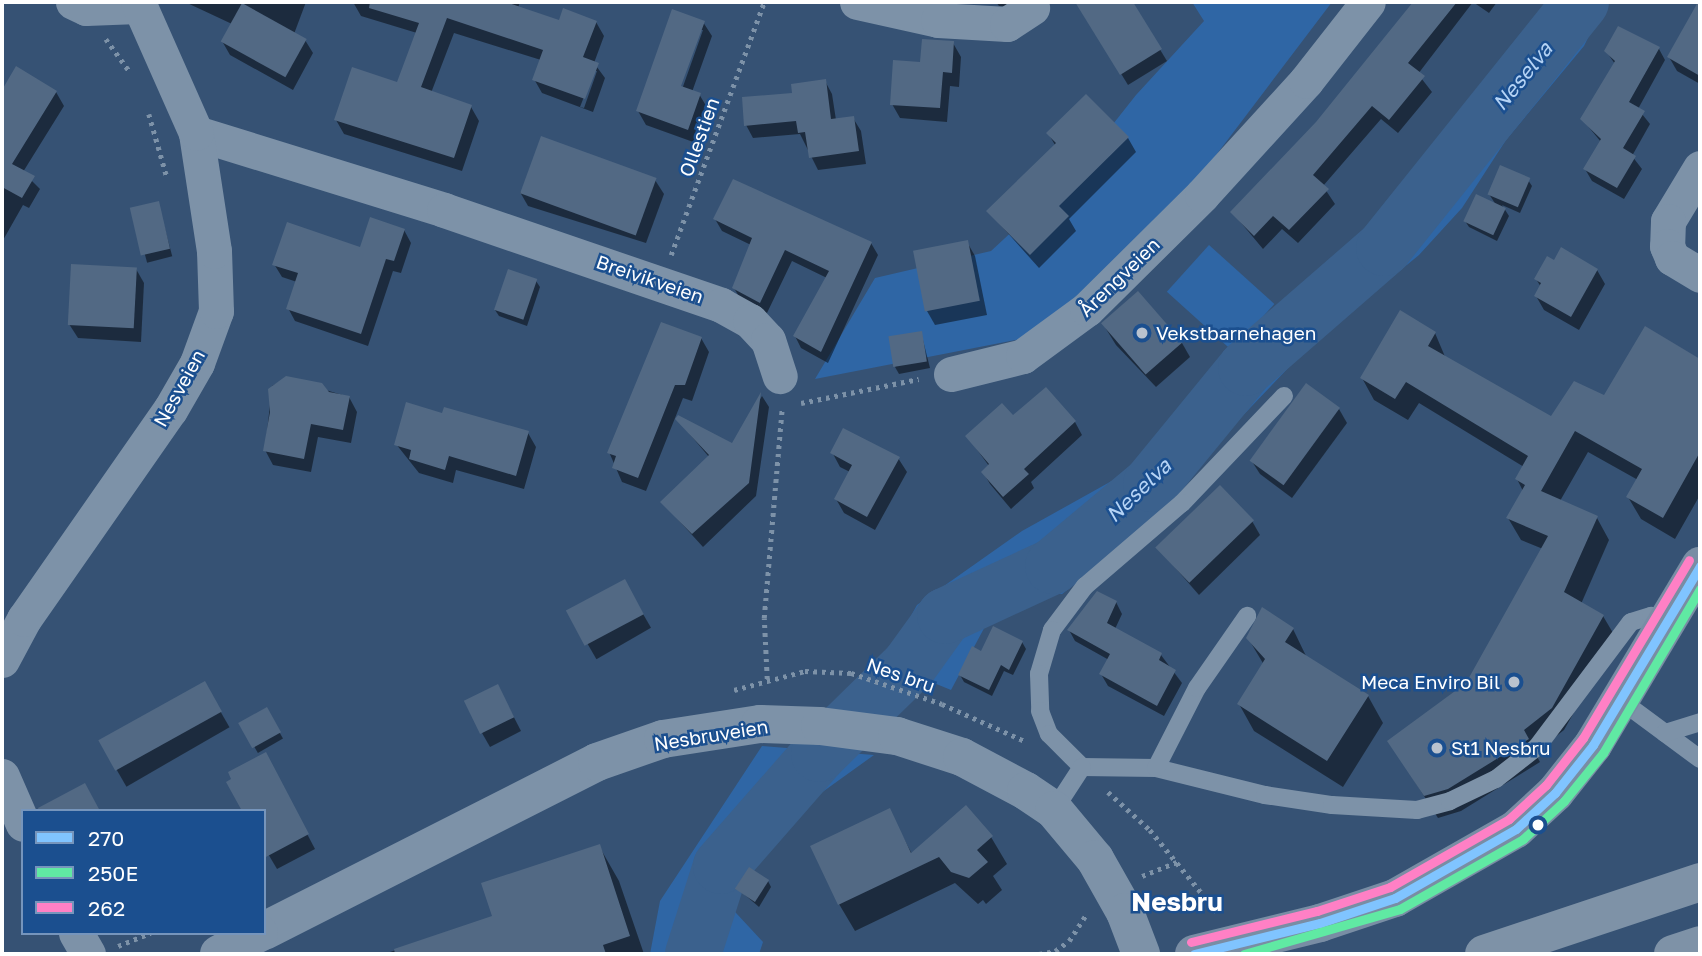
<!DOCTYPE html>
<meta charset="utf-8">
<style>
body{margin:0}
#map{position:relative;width:1702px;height:956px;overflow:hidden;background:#365274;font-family:"Golos Text",sans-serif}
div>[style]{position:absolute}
.green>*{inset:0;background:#2f66a5;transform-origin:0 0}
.shadow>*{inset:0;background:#0007;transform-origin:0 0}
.river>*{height:56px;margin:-28px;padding:0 28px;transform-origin:28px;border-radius:28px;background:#3b618d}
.building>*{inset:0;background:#526984;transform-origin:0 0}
.path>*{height:4.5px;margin-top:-2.25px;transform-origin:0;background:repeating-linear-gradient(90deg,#7d92a8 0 3.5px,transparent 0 8.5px)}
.service>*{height:18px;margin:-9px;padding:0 9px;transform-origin:9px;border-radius:9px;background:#7d92a8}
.minor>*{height:35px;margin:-17.5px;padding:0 17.5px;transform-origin:17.5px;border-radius:17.5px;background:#7d92a8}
.tertiary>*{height:38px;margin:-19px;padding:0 19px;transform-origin:19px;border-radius:19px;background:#7d92a8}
.secondary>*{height:38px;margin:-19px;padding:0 19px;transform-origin:19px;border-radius:19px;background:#798da4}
.motorway>*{height:38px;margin:-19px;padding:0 19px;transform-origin:19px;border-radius:19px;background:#7e92a7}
.bus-1>*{height:9px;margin:-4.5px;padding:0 4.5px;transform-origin:4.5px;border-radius:4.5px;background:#80c4ff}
.bus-2>*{height:9px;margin:-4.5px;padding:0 4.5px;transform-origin:4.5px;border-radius:4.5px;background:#60e9a3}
.bus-3>*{height:9px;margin:-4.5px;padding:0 4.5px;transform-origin:4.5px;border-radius:4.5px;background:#ff80c5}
.dots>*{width:19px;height:19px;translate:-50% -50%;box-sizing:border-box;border:4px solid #1b4f8f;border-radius:50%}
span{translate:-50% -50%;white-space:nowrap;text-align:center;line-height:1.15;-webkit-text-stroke:5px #1b4f8f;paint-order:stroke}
.street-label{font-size:19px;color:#fff}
.poi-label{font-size:19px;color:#fff}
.left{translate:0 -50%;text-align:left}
.right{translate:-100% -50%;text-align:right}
.water-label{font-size:21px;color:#b5d3f5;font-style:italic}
.district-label{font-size:26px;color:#fff;font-weight:700}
.frame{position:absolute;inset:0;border:4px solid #fff;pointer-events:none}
.legend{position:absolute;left:21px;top:809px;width:245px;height:126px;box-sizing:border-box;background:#1b4f8f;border:2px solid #7695bc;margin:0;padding:9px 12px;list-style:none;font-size:21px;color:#fff}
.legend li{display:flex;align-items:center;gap:14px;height:35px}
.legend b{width:35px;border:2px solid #7695bc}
</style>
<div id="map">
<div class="green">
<i style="clip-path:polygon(1192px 2px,1332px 2px,1157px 233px,1031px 337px,815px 379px,875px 278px,991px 251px,1072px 176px,1136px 95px,1204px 21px)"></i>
<i style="clip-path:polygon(1556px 2px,1604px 5px,1584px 46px,1506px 140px,1462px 208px,1419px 255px,1312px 343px,1100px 565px,1062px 594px,1045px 593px,989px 619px,951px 690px,885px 663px,917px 605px,1022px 531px,1135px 468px,1179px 427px,1235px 352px,1354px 248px)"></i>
<i style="left:1209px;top:245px;width:88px;height:63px;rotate:42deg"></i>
<i style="clip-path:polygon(762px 746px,874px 755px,796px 811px,739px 868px,724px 900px,763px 942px,759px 954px,650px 954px,660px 901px)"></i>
</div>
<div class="shadow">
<i style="clip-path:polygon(185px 2px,306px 2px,294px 34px,305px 40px,313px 53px,293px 90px,230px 55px,222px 41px,232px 24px)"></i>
<i style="clip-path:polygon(evenodd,353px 2px,520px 2px,518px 8px,560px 22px,596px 22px,604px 36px,594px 63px,605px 78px,593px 112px,542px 93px,534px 79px,541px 60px,454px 33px,431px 93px,471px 107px,479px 121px,462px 171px,344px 134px,336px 120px,398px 84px,417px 33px,361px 16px,353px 2px,594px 71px,597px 71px,584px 108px,580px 107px,594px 71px)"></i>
<i style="clip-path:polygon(950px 2px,983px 2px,982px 4px)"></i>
<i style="clip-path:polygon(996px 2px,1031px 2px,1019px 8px,999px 6px)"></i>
<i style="clip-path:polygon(1077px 2px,1131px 2px,1167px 61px,1128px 85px)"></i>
<i style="clip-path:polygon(1415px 2px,1497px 2px,1489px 13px,1473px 2px,1418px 74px,1432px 92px,1398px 133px,1381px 119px,1323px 186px,1335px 204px,1298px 243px,1282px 229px,1263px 249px,1232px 212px,1317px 123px)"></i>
<i style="clip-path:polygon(1700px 16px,1700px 84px,1677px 71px,1669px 57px)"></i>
<i style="clip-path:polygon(evenodd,703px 22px,712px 36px,692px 92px,699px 94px,708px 109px,696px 143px,646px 125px,638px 111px,703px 22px,700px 30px,703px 30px,680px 95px,677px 94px,700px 30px)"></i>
<i style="clip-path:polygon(953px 43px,961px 57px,959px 87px,950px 86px,947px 122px,900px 118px,892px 104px,922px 64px)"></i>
<i style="clip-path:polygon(1659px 49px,1665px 60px,1638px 109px,1650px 124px,1632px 156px,1642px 169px,1624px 199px,1592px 181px,1585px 169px,1601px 142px,1582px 119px,1615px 64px,1606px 51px)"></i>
<i style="clip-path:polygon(17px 69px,56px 92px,64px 106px,23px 172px,40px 189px,29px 208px,23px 205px,2px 242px,2px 94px)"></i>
<i style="clip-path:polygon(825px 81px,832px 94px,836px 120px,853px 118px,861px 131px,866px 164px,818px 170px,800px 134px,753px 138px,746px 125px)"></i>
<i style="clip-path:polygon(1048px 133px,1128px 138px,1136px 152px,1069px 219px,1076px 231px,1039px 268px,988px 211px,1055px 145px)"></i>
<i style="clip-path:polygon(655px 180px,664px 194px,646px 243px,528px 206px,520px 192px)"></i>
<i style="clip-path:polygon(1528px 180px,1532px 186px,1520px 213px,1502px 205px,1509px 216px,1497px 241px,1469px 227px,1465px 221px,1496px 205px,1489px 194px)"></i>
<i style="left:158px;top:203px;width:55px;height:26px;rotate:75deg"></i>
<i style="clip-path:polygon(715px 219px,871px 243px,878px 255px,828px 363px,801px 348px,795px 336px,827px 278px,792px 261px,767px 313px,741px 300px,734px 288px,751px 245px,722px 231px)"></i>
<i style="clip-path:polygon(404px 230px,411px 243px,401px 273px,393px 271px,368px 346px,295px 321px,288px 308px,297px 282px,282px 277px,274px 264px,361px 250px)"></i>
<i style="clip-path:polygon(967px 242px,975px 256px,987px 315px,935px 325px,927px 311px)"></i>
<i style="clip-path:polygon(136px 269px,144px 283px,141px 342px,78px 338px,69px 324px)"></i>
<i style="clip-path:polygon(1597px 270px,1605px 284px,1579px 330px,1544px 310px,1536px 296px,1541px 287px,1536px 279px)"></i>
<i style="clip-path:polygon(536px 281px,540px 287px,527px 326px,499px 316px,495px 310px)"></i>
<i style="clip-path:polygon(1103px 324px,1182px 343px,1190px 357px,1156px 387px,1116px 345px)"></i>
<i style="clip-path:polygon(1645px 328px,1700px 361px,1700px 495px,1675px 539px,1641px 519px,1628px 497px,1638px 480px,1588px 452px,1560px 501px,1597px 518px,1609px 540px,1581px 604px,1603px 616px,1616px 638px,1564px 730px,1535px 753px,1540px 762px,1461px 811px,1438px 818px,1389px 741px,1467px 685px,1543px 549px,1521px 540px,1508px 518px,1523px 491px,1517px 479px,1524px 467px,1419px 403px,1408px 420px,1374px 400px,1362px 378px,1435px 333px,1446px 359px,1552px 419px,1605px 397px)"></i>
<i style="clip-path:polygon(921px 332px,930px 368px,899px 374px,895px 367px)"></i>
<i style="clip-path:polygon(701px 338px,709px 352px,692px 401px,683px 398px,646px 491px,622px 482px,609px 452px)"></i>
<i style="clip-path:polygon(286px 378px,349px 397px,357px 412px,351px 443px,318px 437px,311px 472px,273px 465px,265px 450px,272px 386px)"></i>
<i style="clip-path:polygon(762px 396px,769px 407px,756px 496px,703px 547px,662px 502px,709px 457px,677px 419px,733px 446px)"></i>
<i style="clip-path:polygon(1339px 409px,1347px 423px,1292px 498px,1260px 474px,1251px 460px)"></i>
<i style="clip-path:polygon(443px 415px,528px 433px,536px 447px,524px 489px,456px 470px,453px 483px,419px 473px,396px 444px)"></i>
<i style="clip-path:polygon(1013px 418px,1075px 422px,1082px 435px,1031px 482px,1034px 488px,1011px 509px,990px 484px,983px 472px,989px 466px,967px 436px)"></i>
<i style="clip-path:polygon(832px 452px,898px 458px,907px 472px,875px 530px,844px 513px,836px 499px,850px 472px,840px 467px)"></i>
<i style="clip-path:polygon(1252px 521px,1260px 535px,1199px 595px,1158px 548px)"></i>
<i style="left:624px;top:581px;width:54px;height:63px;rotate:60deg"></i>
<i style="clip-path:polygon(1116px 602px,1122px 614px,1115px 629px,1161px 655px,1182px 683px,1164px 716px,1108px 686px,1101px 674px,1109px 660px,1075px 641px,1069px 630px)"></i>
<i style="clip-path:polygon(1293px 629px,1307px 658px,1368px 696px,1383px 723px,1343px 787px,1254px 731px,1239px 704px,1264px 665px,1248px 638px)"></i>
<i style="clip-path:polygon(1022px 642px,1026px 649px,1013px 675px,1004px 671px,992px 696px,964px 682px,960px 675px,982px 653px)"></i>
<i style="left:204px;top:683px;width:51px;height:119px;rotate:60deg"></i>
<i style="clip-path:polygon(505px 700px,521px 731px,490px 747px,482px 733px)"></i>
<i style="left:266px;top:709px;width:34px;height:29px;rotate:60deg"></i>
<i style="clip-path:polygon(273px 769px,315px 849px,277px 869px,264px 847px)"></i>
<i style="clip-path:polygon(889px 811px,912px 854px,991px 837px,1007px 864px,993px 876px,1002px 890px,986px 904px,983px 900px,978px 904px,955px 883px,855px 931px,839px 904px)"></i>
<i style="clip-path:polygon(599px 846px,619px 881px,644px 954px,384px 954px,494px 917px)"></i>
<i style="clip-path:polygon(768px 881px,771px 887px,759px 907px,738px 889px)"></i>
</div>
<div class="river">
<i style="left:693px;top:954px;width:92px;rotate:-72.3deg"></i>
<i style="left:721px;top:866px;width:149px;rotate:-48.8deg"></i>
<i style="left:819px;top:754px;width:126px;rotate:-44.4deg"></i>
<i style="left:909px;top:666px;width:62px;rotate:-54.2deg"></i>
<i style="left:945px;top:616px;width:119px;rotate:-24.8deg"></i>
<i style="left:1053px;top:566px;width:128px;rotate:-39.9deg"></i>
<i style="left:1151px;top:484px;width:150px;rotate:-50.7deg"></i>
<i style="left:1246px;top:368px;width:183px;rotate:-41deg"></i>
<i style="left:1384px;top:248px;width:315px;rotate:-51.3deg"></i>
</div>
<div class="building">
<i style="clip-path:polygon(370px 2px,506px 2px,559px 20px,563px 8px,597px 21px,583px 57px,599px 63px,585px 99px,532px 80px,543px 50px,447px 18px,421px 87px,472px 105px,454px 158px,334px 120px,352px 67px,397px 82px,419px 23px,369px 8px)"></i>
<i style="clip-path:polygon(1075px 2px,1133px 2px,1162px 49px,1120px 75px)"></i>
<i style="clip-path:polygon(1413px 2px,1457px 2px,1408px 63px,1425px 76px,1389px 120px,1372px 106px,1313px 175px,1329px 189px,1289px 230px,1273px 216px,1254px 236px,1230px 212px,1316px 122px)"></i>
<i style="clip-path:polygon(1698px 2px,1700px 2px,1700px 76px,1667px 57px)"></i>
<i style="left:242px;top:3px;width:74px;height:44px;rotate:29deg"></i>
<i style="clip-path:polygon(672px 9px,705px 21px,681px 86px,701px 93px,688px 130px,636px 111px)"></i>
<i style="clip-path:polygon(1618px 26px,1660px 47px,1629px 102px,1645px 111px,1623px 148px,1636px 156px,1617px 188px,1583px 169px,1601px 139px,1580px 119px,1615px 61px,1604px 51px)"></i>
<i style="clip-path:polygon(922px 39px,954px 41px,952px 73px,943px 72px,940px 108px,890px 105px,893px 60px,920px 62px)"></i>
<i style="clip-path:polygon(16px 66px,57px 91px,12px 164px,35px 176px,22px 198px,2px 187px,2px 90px)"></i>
<i style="clip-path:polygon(826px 79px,831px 119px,854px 116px,859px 151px,809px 158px,805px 132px,798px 133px,796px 121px,744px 126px,742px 97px,792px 93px,791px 84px)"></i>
<i style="clip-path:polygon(1086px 94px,1129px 137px,1059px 206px,1069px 216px,1030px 255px,986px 211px,1056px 143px,1046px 133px)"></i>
<i style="left:541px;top:136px;width:123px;height:61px;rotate:20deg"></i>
<i style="left:1500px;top:165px;width:33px;height:32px;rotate:23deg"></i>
<i style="clip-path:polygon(733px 179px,872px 242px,821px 352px,793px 336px,829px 271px,785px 250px,760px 303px,732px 288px,752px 238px,713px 219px)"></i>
<i style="left:1476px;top:194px;width:33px;height:30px;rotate:25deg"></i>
<i style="left:159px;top:201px;width:49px;height:30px;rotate:77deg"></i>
<i style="clip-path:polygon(370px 217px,405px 229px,394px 261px,386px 259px,361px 334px,286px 309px,298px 273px,272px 265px,287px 222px,360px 247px)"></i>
<i style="left:968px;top:240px;width:62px;height:56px;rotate:79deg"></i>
<i style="clip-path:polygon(1561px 247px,1598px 269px,1571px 317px,1534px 296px,1541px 283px,1534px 279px,1547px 256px,1554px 260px)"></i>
<i style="left:71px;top:264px;width:66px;height:61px;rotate:3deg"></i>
<i style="left:508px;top:269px;width:31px;height:43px;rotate:19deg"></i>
<i style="left:1138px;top:291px;width:68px;height:49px;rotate:49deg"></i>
<i style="clip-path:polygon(1400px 310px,1436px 332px,1428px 346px,1551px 416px,1574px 381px,1604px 395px,1645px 326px,1700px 359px,1700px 452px,1663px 518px,1626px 497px,1642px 469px,1575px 431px,1541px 491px,1598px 516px,1564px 592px,1604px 615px,1552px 708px,1524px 730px,1529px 739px,1448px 789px,1424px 796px,1387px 741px,1466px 683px,1548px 536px,1506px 518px,1525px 485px,1515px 479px,1528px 456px,1406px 382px,1395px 399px,1360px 378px)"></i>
<i style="clip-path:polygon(661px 322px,702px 337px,685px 385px,675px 385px,638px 478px,612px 468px,616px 456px,607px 453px)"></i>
<i style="left:922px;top:331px;width:31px;height:34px;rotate:81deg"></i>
<i style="clip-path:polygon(286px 376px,322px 383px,329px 392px,350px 396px,343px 430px,311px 424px,304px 459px,263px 451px,270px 412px,268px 389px)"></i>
<i style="left:1306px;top:383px;width:42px;height:96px;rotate:36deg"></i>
<i style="clip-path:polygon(1046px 387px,1076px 421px,1024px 469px,1029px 474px,1003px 497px,981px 472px,989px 464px,965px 436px,1002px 403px,1013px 415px)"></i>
<i style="clip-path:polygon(761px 392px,749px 483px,692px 534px,660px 502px,709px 455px,675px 419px,678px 415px,732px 443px)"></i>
<i style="clip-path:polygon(406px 402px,442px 413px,444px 407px,529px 431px,516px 476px,449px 456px,445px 470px,409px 459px,411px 450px,394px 445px)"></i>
<i style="clip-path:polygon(843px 428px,900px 457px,867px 517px,834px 499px,852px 465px,830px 453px)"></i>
<i style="left:1220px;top:485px;width:49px;height:90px;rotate:46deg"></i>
<i style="left:625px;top:579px;width:40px;height:67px;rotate:62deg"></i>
<i style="clip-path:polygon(1097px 591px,1117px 601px,1107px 623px,1162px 653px,1159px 660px,1176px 670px,1157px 706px,1099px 674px,1110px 654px,1067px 630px)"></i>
<i style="clip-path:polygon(1262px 607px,1294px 628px,1285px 642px,1369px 695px,1327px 761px,1237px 704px,1265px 659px,1246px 638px)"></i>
<i style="clip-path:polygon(993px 626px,1023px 641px,1009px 670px,1001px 665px,989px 690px,958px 675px,972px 646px,981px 651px)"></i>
<i style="left:205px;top:681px;width:35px;height:122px;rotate:61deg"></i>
<i style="left:498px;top:684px;width:37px;height:38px;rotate:64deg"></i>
<i style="left:267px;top:707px;width:29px;height:33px;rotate:61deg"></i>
<i style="clip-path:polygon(266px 752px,309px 834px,264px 858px,264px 811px,242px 811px,226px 782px,231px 779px,228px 772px)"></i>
<i style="clip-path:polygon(85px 783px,100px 811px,39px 811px,38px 808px)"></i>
<i style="clip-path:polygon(966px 805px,993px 836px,977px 850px,988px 862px,969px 878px,951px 872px,939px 857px,838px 905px,810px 846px,890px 808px,911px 853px)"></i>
<i style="clip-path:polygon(600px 844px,630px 936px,603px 945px,606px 954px,395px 954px,394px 949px,492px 916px,481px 883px)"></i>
<i style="left:749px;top:867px;width:24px;height:26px;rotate:33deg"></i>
</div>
<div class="path">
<i style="left:106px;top:39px;width:41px;rotate:54deg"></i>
<i style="left:149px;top:114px;width:66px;rotate:74.1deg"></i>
<i style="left:671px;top:255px;width:270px;rotate:-69.8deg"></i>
<i style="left:801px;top:403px;width:120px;rotate:-11.5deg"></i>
<i style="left:767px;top:679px;width:61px;rotate:-92.8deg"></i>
<i style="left:764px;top:618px;width:211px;rotate:-85.1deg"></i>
<i style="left:734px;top:690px;width:73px;rotate:-15deg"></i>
<i style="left:805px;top:671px;width:46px;rotate:2.5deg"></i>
<i style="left:851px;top:673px;width:96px;rotate:18.8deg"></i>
<i style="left:942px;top:704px;width:93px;rotate:24.1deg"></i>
<i style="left:1108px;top:792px;width:57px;rotate:42.1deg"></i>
<i style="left:1150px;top:830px;width:106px;rotate:50.7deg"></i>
<i style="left:1142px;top:876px;width:38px;rotate:-22deg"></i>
<i style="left:118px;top:946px;width:35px;rotate:-22deg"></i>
<i style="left:1039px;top:954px;width:16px;rotate:-11deg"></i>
<i style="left:1055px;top:951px;width:17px;rotate:-36deg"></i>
<i style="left:1069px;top:941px;width:31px;rotate:-57deg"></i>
</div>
<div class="service">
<i style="left:1284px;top:396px;width:148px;rotate:133.6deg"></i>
<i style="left:1182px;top:503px;width:128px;rotate:139.4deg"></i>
<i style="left:1085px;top:586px;width:55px;rotate:126.9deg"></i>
<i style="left:1052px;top:630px;width:46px;rotate:106.5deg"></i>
<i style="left:1039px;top:674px;width:37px;rotate:88deg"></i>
<i style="left:1040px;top:711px;width:25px;rotate:69deg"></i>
<i style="left:1049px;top:734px;width:47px;rotate:45deg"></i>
<i style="left:1082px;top:767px;width:74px;rotate:0.8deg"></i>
<i style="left:1156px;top:768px;width:112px;rotate:13.9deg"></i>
<i style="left:1265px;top:795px;width:68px;rotate:8.5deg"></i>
<i style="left:1332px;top:805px;width:85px;rotate:3.4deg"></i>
<i style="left:1417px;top:810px;width:34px;rotate:-15deg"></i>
<i style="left:1450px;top:801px;width:51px;rotate:-25.6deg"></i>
<i style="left:1496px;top:779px;width:52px;rotate:-38deg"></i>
<i style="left:1537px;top:747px;width:156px;rotate:-53.1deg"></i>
<i style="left:1631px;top:622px;width:21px;rotate:-17deg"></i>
<i style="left:1651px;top:616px;width:18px;rotate:22deg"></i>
<i style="left:1623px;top:702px;width:96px;rotate:36.5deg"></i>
<i style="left:1665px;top:733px;width:37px;rotate:-17deg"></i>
<i style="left:1156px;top:768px;width:90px;rotate:-62.9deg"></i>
<i style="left:1197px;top:688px;width:88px;rotate:-55.2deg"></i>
<i style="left:1054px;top:810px;width:51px;rotate:-56.9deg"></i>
</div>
<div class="minor">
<i style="left:73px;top:2px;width:14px;rotate:25deg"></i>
<i style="left:86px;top:8px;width:52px;rotate:-2.2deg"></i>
<i style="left:857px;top:2px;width:83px;rotate:12.5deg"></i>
<i style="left:938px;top:20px;width:69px;rotate:3.3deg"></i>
<i style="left:1007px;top:24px;width:30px;rotate:-33deg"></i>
<i style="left:196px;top:133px;width:260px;rotate:17.2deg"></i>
<i style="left:444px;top:210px;width:293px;rotate:18.9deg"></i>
<i style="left:721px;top:305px;width:33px;rotate:29deg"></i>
<i style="left:750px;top:321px;width:26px;rotate:47deg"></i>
<i style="left:768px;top:340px;width:38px;rotate:72deg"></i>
<i style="left:1700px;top:168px;width:62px;rotate:121.1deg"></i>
<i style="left:1668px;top:221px;width:25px;rotate:92deg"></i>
<i style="left:1667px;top:246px;width:13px;rotate:67deg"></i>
<i style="left:1672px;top:258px;width:33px;rotate:31deg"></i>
<i style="left:951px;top:374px;width:74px;rotate:-14deg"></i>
<i style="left:1023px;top:356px;width:79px;rotate:-36.3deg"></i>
<i style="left:1087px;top:309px;width:162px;rotate:-44.7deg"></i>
<i style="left:1202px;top:195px;width:154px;rotate:-47.6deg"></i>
<i style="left:1306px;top:81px;width:100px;rotate:-51.9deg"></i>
<i style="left:2px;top:660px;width:47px;rotate:-61.8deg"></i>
<i style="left:24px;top:619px;width:255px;rotate:-55.1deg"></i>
<i style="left:170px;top:410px;width:54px;rotate:-60.1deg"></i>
<i style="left:197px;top:363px;width:55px;rotate:-69.9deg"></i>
<i style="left:216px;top:311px;width:60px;rotate:-91.9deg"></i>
<i style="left:214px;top:251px;width:119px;rotate:-98.7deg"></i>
<i style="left:196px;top:133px;width:143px;rotate:-113.9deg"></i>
<i style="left:2px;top:776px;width:52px;rotate:66.4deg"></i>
<i style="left:76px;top:933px;width:24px;rotate:60deg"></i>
</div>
<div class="tertiary">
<i style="left:264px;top:931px;width:373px;rotate:-26.9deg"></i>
<i style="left:597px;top:762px;width:70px;rotate:-19.2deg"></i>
<i style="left:663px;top:739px;width:98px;rotate:-8.8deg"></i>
<i style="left:760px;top:724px;width:60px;rotate:1.9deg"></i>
<i style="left:820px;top:726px;width:78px;rotate:7.4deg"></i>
<i style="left:897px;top:736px;width:68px;rotate:17.9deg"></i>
<i style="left:962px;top:757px;width:72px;rotate:28deg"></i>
<i style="left:1026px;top:791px;width:34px;rotate:34deg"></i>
<i style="left:1054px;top:810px;width:64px;rotate:50.1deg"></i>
<i style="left:1095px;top:859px;width:61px;rotate:60.5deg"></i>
<i style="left:1125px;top:912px;width:45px;rotate:69.1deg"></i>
<i style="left:219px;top:954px;width:45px;rotate:-27.7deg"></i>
</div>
<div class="secondary">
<i style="left:1194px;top:954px;width:130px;rotate:-13.8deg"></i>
<i style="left:1320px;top:923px;width:79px;rotate:-18.4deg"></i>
<i style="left:1395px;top:898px;width:139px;rotate:-29.7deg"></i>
<i style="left:1516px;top:829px;width:53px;rotate:-42.7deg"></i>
<i style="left:1555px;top:793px;width:61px;rotate:-51.6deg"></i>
<i style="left:1593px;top:745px;width:209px;rotate:-59.1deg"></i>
</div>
<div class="motorway">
<i style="left:1484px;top:954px;width:228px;rotate:-18.4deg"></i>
<i style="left:1673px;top:954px;width:28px;rotate:-18deg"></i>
</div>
<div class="bus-1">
<i style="left:1194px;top:954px;width:130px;rotate:-13.8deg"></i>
<i style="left:1320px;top:923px;width:79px;rotate:-18.4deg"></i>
<i style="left:1395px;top:898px;width:139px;rotate:-29.7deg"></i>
<i style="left:1516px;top:829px;width:53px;rotate:-42.7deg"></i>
<i style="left:1555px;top:793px;width:61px;rotate:-51.6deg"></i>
<i style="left:1593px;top:745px;width:209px;rotate:-59.1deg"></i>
</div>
<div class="bus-2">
<i style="left:1244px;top:954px;width:162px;rotate:-16.1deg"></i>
<i style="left:1400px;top:909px;width:142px;rotate:-29.6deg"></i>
<i style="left:1523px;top:839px;width:56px;rotate:-42.8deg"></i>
<i style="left:1564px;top:801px;width:62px;rotate:-50.9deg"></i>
<i style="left:1603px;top:753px;width:191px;rotate:-59.4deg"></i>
</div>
<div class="bus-3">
<i style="left:1191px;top:942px;width:130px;rotate:-13.8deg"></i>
<i style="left:1317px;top:911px;width:77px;rotate:-18.2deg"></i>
<i style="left:1390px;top:887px;width:137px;rotate:-29.7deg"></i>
<i style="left:1509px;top:819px;width:50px;rotate:-42.6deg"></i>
<i style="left:1546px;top:785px;width:60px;rotate:-51.8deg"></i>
<i style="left:1583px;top:738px;width:207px;rotate:-59.2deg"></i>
</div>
<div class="dots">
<i style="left:1142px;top:333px;background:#b9c2ce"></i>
<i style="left:1514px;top:682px;background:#b9c2ce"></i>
<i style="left:1437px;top:748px;background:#b9c2ce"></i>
<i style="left:1538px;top:825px;background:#fff"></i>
</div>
<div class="street-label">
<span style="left:699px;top:137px;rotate:-70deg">Ollestien</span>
<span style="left:1119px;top:277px;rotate:-44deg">Årengveien</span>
<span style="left:650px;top:279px;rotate:19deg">Breivikveien</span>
<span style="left:179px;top:388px;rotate:-61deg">Nesveien</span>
<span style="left:901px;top:675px;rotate:19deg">Nes bru</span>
<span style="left:711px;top:735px;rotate:-9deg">Nesbruveien</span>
</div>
<div class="poi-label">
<span class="left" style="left:1156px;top:333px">Vekstbarnehagen</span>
<span class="right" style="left:1500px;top:682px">Meca Enviro Bil</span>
<span class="left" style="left:1451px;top:748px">St1 Nesbru</span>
</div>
<div class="water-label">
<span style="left:1522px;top:76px;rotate:-51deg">Neselva</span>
<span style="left:1138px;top:490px;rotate:-44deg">Neselva</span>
</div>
<div class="district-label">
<span style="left:1177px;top:902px">Nesbru</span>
</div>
<div class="frame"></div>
<ul class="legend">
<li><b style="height:9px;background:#80c4ff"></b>270</li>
<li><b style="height:9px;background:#60e9a3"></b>250E</li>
<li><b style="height:9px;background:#ff80c5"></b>262</li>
</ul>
</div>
